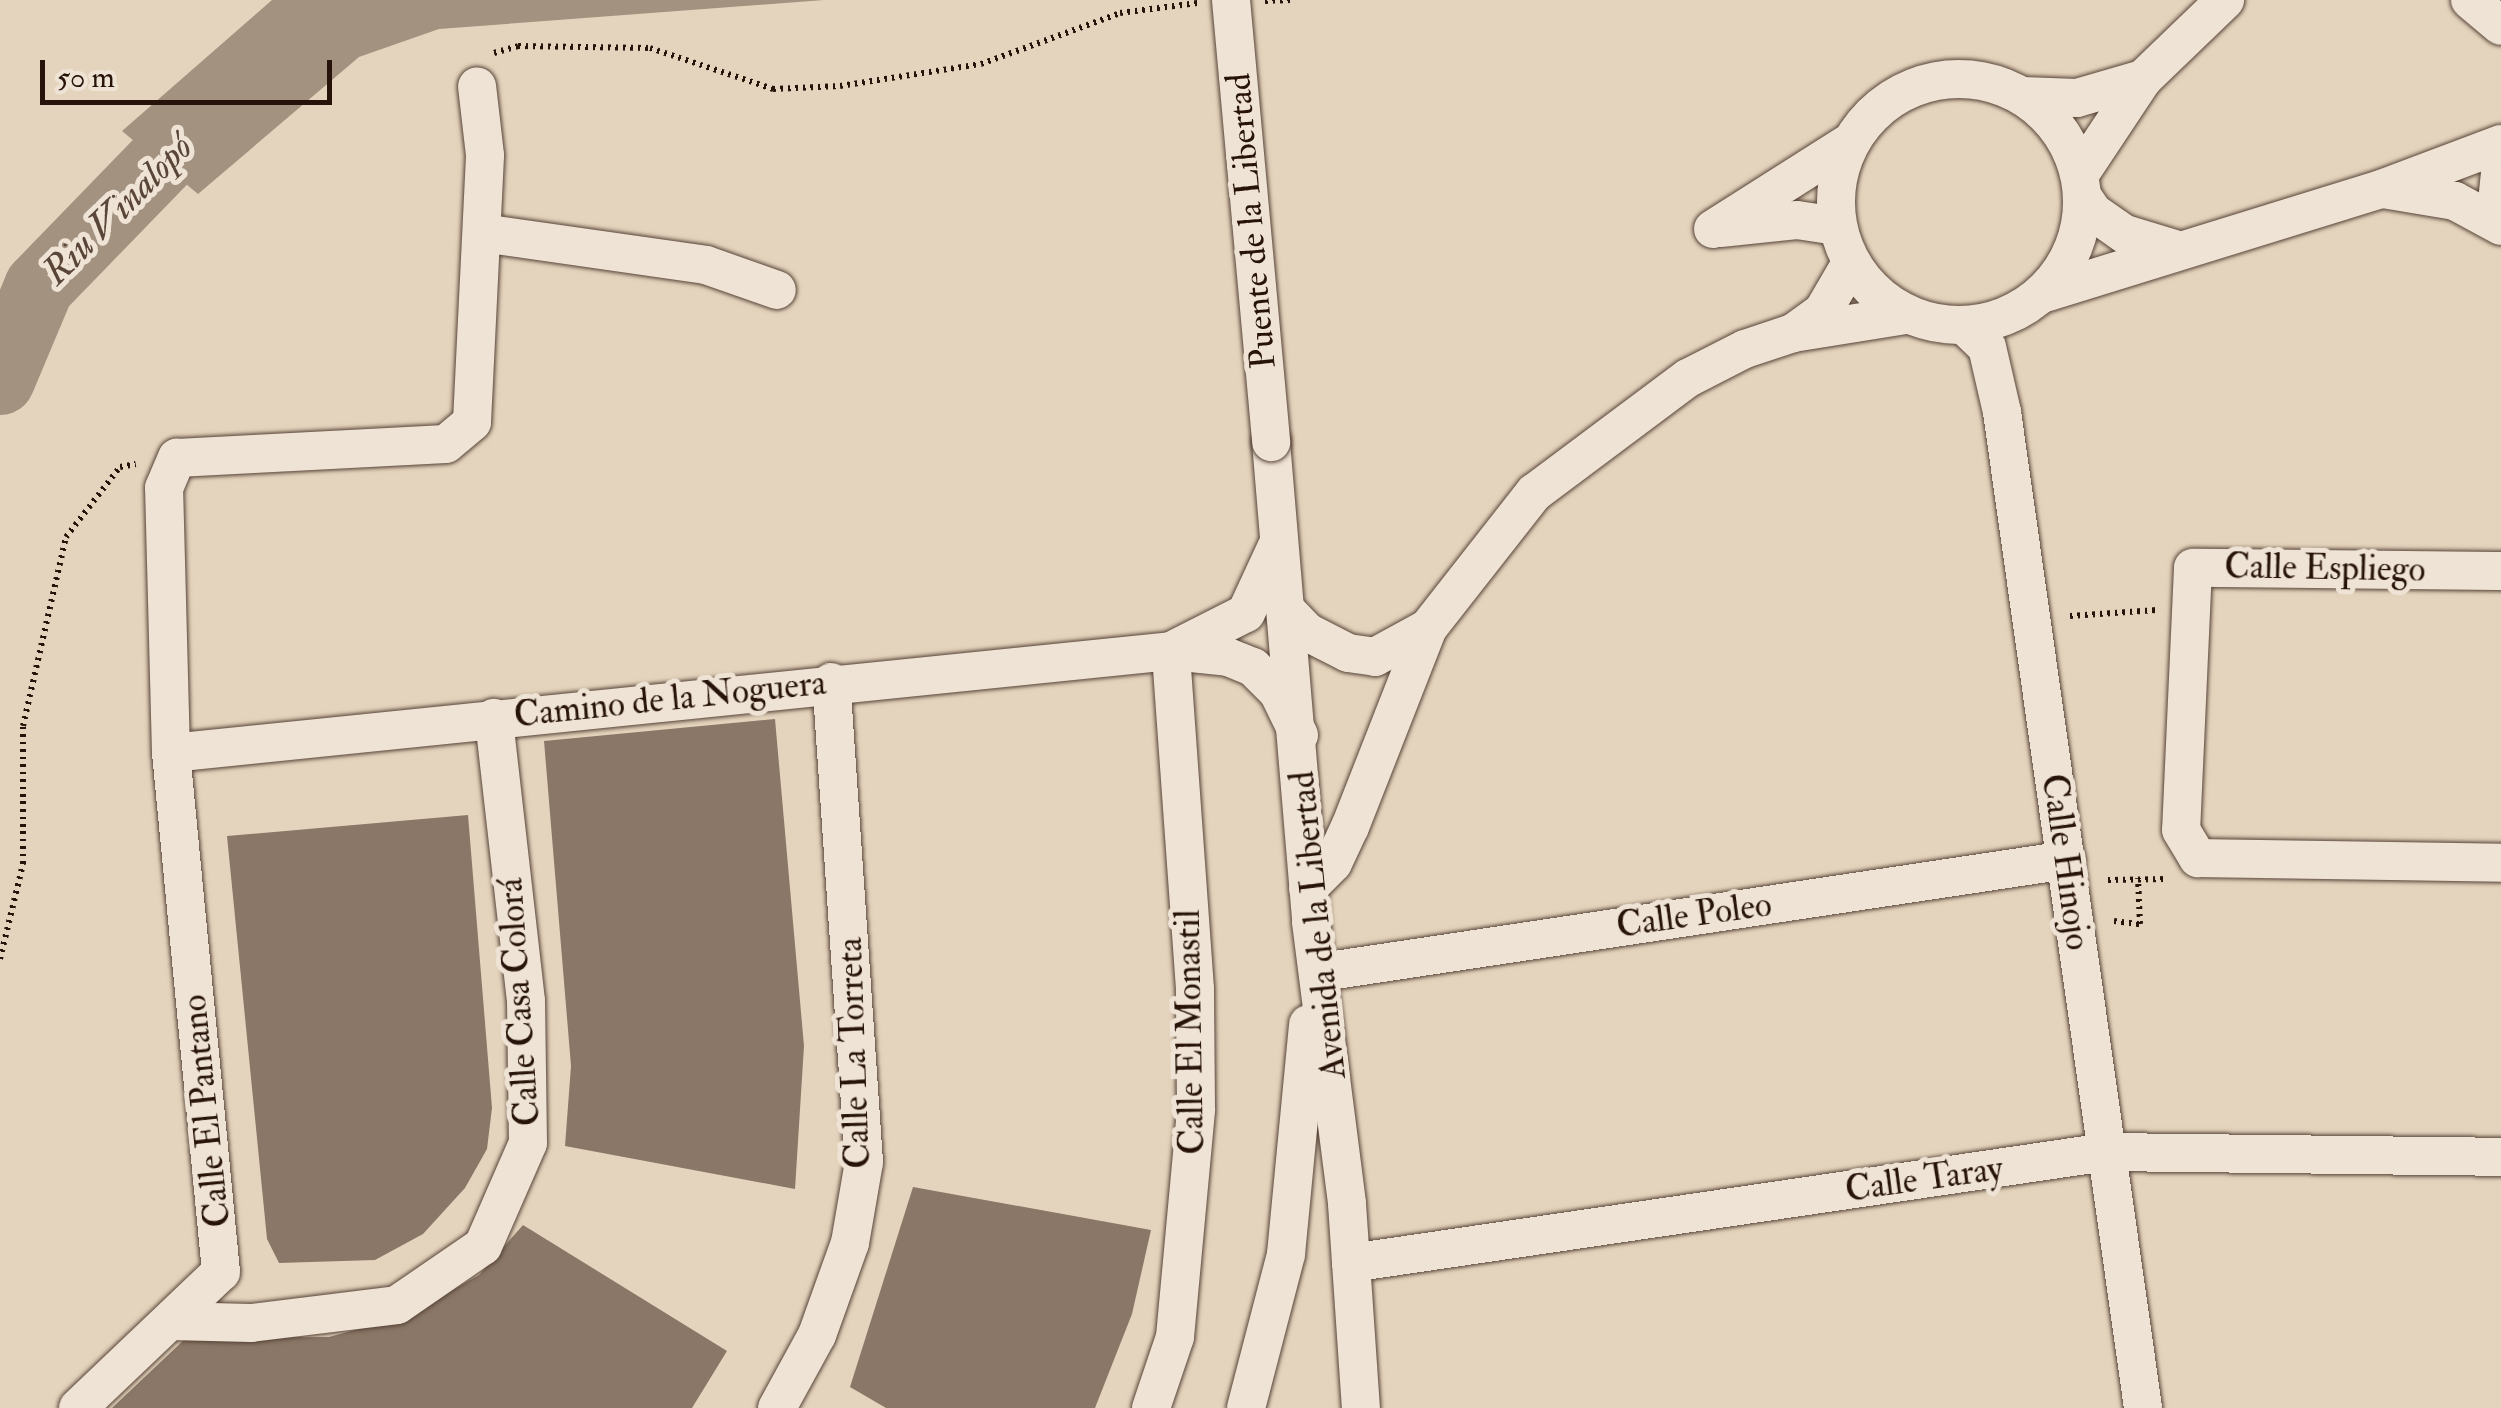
<!DOCTYPE html>
<meta charset="utf-8">
<style>
body{margin:0}
#map{position:relative;width:2501px;height:1408px;overflow:hidden;background:#e5d4bd;font-family:"IM FELL Double Pica",serif}
div>[style]{position:absolute}
.water>*{inset:0;background:#a49280}
.river>*{height:70px;margin:-35px;padding:0 35px;transform-origin:35px;border-radius:35px;background:#a49280}
.building>*{inset:0;background:#8a7767}
.path>*{height:6px;margin-top:-3px;transform-origin:0;background:repeating-linear-gradient(90deg,#27130a 0 2.5px,transparent 0 7.5px)}
.roads{filter:drop-shadow(0 0 2px #564337) drop-shadow(0 0 2px #564337)}
.minor>*{height:38px;margin:-19px;padding:0 19px;transform-origin:19px;border-radius:19px;background:#eee3d4}
.minor>.ring{margin:-19px;padding:0;box-sizing:content-box;background:none;border:38px solid #eee3d4;border-radius:50%}
.bridges{filter:drop-shadow(0 0 2px #564337) drop-shadow(0 0 2px #564337)}
.minor-bridge>*{height:38px;margin:-19px;padding:0 19px;transform-origin:19px;border-radius:19px;background:#eee3d4}
span{translate:-50% -50%;white-space:nowrap;text-align:center;line-height:1.15;-webkit-text-stroke:10px #eee3d4;paint-order:stroke}
.street-label{font-size:35px;color:#27130a}
.water-label{font-size:38px;color:#594639;font-style:italic}
.scale{position:absolute;left:40px;top:60px;width:292px;height:45px;box-sizing:border-box;border:5px solid #27130a;border-top:0;padding-left:12px;font-size:30px;line-height:35px;white-space:nowrap;color:#27130a;-webkit-text-stroke:8px #eee3d4;paint-order:stroke}
</style>
<div id="map">
<div class="water">
<i style="clip-path:polygon(272px 0,824px 0,439px 29px,359px 57px,198px 194px,122px 131px)"></i>
</div>
<div class="river">
<i style="left:0;top:380px;width:101px;rotate:-67.2deg"></i>
<i style="left:39px;top:287px;width:181px;rotate:-45.9deg"></i>
<i style="left:165px;top:157px;width:223px;rotate:-40.6deg"></i>
<i style="left:334px;top:12px;width:38px;rotate:-18deg"></i>
</div>
<div class="building">
<i style="clip-path:polygon(775px 719px,804px 1046px,795px 1189px,565px 1146px,571px 1066px,544px 741px)"></i>
<i style="clip-path:polygon(468px 815px,492px 1108px,487px 1149px,465px 1188px,423px 1234px,375px 1260px,279px 1263px,267px 1239px,227px 836px)"></i>
<i style="clip-path:polygon(913px 1187px,1151px 1230px,1132px 1314px,1095px 1408px,886px 1408px,850px 1387px)"></i>
<i style="clip-path:polygon(523px 1225px,727px 1351px,692px 1408px,112px 1408px,186px 1338px,329px 1337px,407px 1316px,479px 1275px)"></i>
</div>
<div class="path">
<i style="left:1265px;top:1px;width:28px;rotate:-2deg"></i>
<i style="left:494px;top:53px;width:25px;rotate:-16deg"></i>
<i style="left:518px;top:46px;width:132px;rotate:0.9deg"></i>
<i style="left:650px;top:48px;width:130px;rotate:18.4deg"></i>
<i style="left:773px;top:89px;width:67px;rotate:-2.6deg"></i>
<i style="left:840px;top:86px;width:143px;rotate:-8.9deg"></i>
<i style="left:981px;top:64px;width:148px;rotate:-20.1deg"></i>
<i style="left:1120px;top:13px;width:78px;rotate:-7.4deg"></i>
<i style="left:2070px;top:616px;width:87px;rotate:-3.9deg"></i>
<i style="left:2108px;top:880px;width:59px;rotate:-1deg"></i>
<i style="left:2114px;top:921px;width:26px;rotate:7deg"></i>
<i style="left:2140px;top:924px;width:46px;rotate:-92.5deg"></i>
<i style="left:0;top:959px;width:98px;rotate:-76.4deg"></i>
<i style="left:23px;top:864px;width:138px;rotate:-90deg"></i>
<i style="left:23px;top:726px;width:194px;rotate:-77.2deg"></i>
<i style="left:66px;top:537px;width:88px;rotate:-52.4deg"></i>
<i style="left:120px;top:467px;width:16px;rotate:-11deg"></i>
</div>
<div class="roads">
<div class="minor">
<i style="left:2470px;top:0;width:40px;rotate:40deg"></i>
<i class="ring" style="left:1836px;top:79px;width:208px;height:208px"></i>
<i style="left:2023px;top:96px;width:54px;rotate:2.1deg"></i>
<i style="left:2077px;top:98px;width:69px;rotate:-16.1deg"></i>
<i style="left:2080px;top:174px;width:114px;rotate:-56.4deg"></i>
<i style="left:2143px;top:79px;width:114px;rotate:-43.9deg"></i>
<i style="left:2383px;top:189px;width:73px;rotate:9.5deg"></i>
<i style="left:2455px;top:201px;width:52px;rotate:28.5deg"></i>
<i style="left:2083px;top:197px;width:18px;rotate:56deg"></i>
<i style="left:2093px;top:212px;width:39px;rotate:35deg"></i>
<i style="left:2125px;top:234px;width:55px;rotate:16.8deg"></i>
<i style="left:2495px;top:222px;width:59px;rotate:-84.2deg"></i>
<i style="left:1720px;top:228px;width:77px;rotate:-5.9deg"></i>
<i style="left:1797px;top:220px;width:40px;rotate:8.5deg"></i>
<i style="left:1713px;top:229px;width:162px;rotate:-32.4deg"></i>
<i style="left:482px;top:233px;width:226px;rotate:8.1deg"></i>
<i style="left:706px;top:265px;width:75px;rotate:19.4deg"></i>
<i style="left:2045px;top:293px;width:352px;rotate:-17.2deg"></i>
<i style="left:2381px;top:189px;width:128px;rotate:-20.6deg"></i>
<i style="left:1965px;top:326px;width:30px;rotate:44deg"></i>
<i style="left:1987px;top:347px;width:67px;rotate:77deg"></i>
<i style="left:2002px;top:412px;width:1006px;rotate:81.94deg"></i>
<i style="left:1793px;top:333px;width:37px;rotate:-36deg"></i>
<i style="left:1823px;top:311px;width:56px;rotate:-59.7deg"></i>
<i style="left:1271px;top:442px;width:482px;rotate:85.2deg"></i>
<i style="left:1311px;top:922px;width:284px;rotate:82.7deg"></i>
<i style="left:1347px;top:1204px;width:204px;rotate:86.1deg"></i>
<i style="left:2501px;top:571px;width:308px;rotate:-179.4deg"></i>
<i style="left:2193px;top:568px;width:262px;rotate:92.6deg"></i>
<i style="left:2181px;top:830px;width:33px;rotate:59deg"></i>
<i style="left:2198px;top:858px;width:303px;rotate:0.9deg"></i>
<i style="left:1286px;top:610px;width:30px;rotate:46deg"></i>
<i style="left:1307px;top:632px;width:46px;rotate:27.1deg"></i>
<i style="left:1348px;top:653px;width:27px;rotate:8deg"></i>
<i style="left:1375px;top:657px;width:60px;rotate:-28.7deg"></i>
<i style="left:1177px;top:648px;width:77px;rotate:-26.9deg"></i>
<i style="left:1246px;top:613px;width:72px;rotate:-65.2deg"></i>
<i style="left:171px;top:753px;width:1005px;rotate:-5.82deg"></i>
<i style="left:1171px;top:651px;width:57px;rotate:6deg"></i>
<i style="left:1228px;top:657px;width:27px;rotate:22deg"></i>
<i style="left:1253px;top:667px;width:35px;rotate:45deg"></i>
<i style="left:1278px;top:692px;width:48px;rotate:64deg"></i>
<i style="left:1308px;top:888px;width:35px;rotate:-45deg"></i>
<i style="left:1333px;top:863px;width:40px;rotate:-65deg"></i>
<i style="left:1350px;top:827px;width:214px;rotate:-68.6deg"></i>
<i style="left:1428px;top:628px;width:172px;rotate:-51.9deg"></i>
<i style="left:1534px;top:493px;width:192px;rotate:-36.8deg"></i>
<i style="left:1688px;top:378px;width:64px;rotate:-27deg"></i>
<i style="left:1745px;top:349px;width:51px;rotate:-18.4deg"></i>
<i style="left:1793px;top:333px;width:114px;rotate:-9.1deg"></i>
<i style="left:1322px;top:972px;width:753px;rotate:-8.55deg"></i>
<i style="left:1351px;top:1263px;width:763px;rotate:-8.36deg"></i>
<i style="left:2106px;top:1152px;width:395px;rotate:0.7deg"></i>
<i style="left:171px;top:1321px;width:80px;rotate:1.4deg"></i>
<i style="left:251px;top:1323px;width:147px;rotate:-7deg"></i>
<i style="left:397px;top:1305px;width:104px;rotate:-34.5deg"></i>
<i style="left:483px;top:1246px;width:112px;rotate:-66.4deg"></i>
<i style="left:528px;top:1143px;width:142px;rotate:-90.8deg"></i>
<i style="left:526px;top:1001px;width:285px;rotate:-96.5deg"></i>
<i style="left:78px;top:1408px;width:197px;rotate:-43.6deg"></i>
<i style="left:221px;top:1272px;width:521px;rotate:-95.5deg"></i>
<i style="left:171px;top:753px;width:265px;rotate:-91.5deg"></i>
<i style="left:164px;top:488px;width:33px;rotate:-67deg"></i>
<i style="left:177px;top:458px;width:269px;rotate:-3deg"></i>
<i style="left:446px;top:444px;width:34px;rotate:-40deg"></i>
<i style="left:472px;top:422px;width:267px;rotate:-87.2deg"></i>
<i style="left:485px;top:155px;width:69px;rotate:-96.6deg"></i>
<i style="left:777px;top:1408px;width:83px;rotate:-61.3deg"></i>
<i style="left:817px;top:1335px;width:98px;rotate:-70.3deg"></i>
<i style="left:850px;top:1243px;width:82px;rotate:-80.2deg"></i>
<i style="left:864px;top:1162px;width:481px;rotate:-93.9deg"></i>
<i style="left:1151px;top:1408px;width:75px;rotate:-71.3deg"></i>
<i style="left:1175px;top:1337px;width:229px;rotate:-84.7deg"></i>
<i style="left:1196px;top:1109px;width:120px;rotate:-90.5deg"></i>
<i style="left:1195px;top:989px;width:339px;rotate:-94.1deg"></i>
<i style="left:1246px;top:1408px;width:159px;rotate:-75.4deg"></i>
<i style="left:1286px;top:1254px;width:231px;rotate:-84.5deg"></i>
</div>
</div>
<div class="bridges">
<div class="minor-bridge">
<i style="left:1231px;top:0;width:444px;rotate:84.8deg"></i>
</div>
</div>
<div class="street-label">
<span style="left:1251px;top:221px;rotate:-95deg">Puente de la Libertad</span>
<span style="left:2325px;top:568px;rotate:1deg">Calle Espliego</span>
<span style="left:670px;top:699px;rotate:-6deg">Camino de la Noguera</span>
<span style="left:2066px;top:862px;rotate:82deg">Calle Hinojo</span>
<span style="left:1694px;top:915px;rotate:-8deg">Calle Poleo</span>
<span style="left:1318px;top:925px;rotate:-96deg">Avenida de la Libertad</span>
<span style="left:519px;top:1002px;rotate:-94deg">Calle Casa Colorá</span>
<span style="left:1190px;top:1032px;rotate:-91deg">Calle El Monastil</span>
<span style="left:854px;top:1053px;rotate:-92deg">Calle La Torreta</span>
<span style="left:206px;top:1111px;rotate:-96deg">Calle El Pantano</span>
<span style="left:1924px;top:1179px;rotate:-8deg">Calle Taray</span>
</div>
<div class="water-label">
<span style="left:118px;top:210px;rotate:-45deg">Riu Vinalopó</span>
</div>
<div class="scale">50 m</div>
</div>
